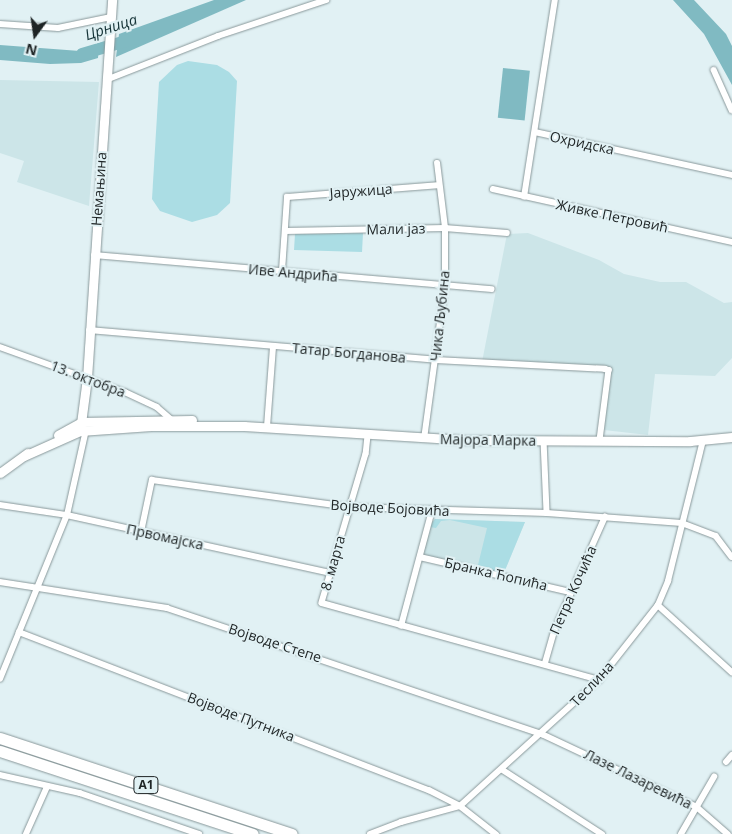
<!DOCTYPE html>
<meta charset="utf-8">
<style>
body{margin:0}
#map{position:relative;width:732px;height:834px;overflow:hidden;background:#e1f1f4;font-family:"Open Sans",sans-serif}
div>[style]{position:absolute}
.built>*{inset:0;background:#cce5e8}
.green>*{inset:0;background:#abdde4}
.water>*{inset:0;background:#80bac2;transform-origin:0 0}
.river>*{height:12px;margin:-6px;padding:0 6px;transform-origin:6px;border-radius:6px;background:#80bac2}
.roads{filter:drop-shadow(0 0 1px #89989a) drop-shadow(0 0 1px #89989a)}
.street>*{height:5.5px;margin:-2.75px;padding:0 2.75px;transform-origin:2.75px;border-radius:2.75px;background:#fff}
.secondary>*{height:9px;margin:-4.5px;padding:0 4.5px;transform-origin:4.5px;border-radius:4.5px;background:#fff}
.highway>*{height:11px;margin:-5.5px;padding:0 5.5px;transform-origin:5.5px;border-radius:5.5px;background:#fff}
span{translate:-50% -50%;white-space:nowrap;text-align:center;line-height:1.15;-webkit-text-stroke:4px #e1f1f4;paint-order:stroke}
.shield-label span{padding:1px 4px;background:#e1f1f4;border:1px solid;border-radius:4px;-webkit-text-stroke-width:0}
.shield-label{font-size:12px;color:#1e2425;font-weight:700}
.street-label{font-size:14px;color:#1e2425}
.water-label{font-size:15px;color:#153337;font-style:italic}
.north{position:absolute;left:10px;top:10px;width:50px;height:50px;-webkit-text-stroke:4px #e1f1f4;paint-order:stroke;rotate:194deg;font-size:14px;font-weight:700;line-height:20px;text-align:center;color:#1e2425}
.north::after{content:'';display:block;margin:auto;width:18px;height:22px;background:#1e2425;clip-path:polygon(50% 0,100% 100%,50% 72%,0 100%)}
</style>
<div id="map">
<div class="built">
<i style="clip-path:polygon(0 80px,99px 82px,89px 206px,17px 182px,24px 161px,0 153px)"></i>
<i style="clip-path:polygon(528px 233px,599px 260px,624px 274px,660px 282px,686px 282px,724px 303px,732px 302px,732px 358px,715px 376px,655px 374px,648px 435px,604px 430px,611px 368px,482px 362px,507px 234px)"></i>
<i style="clip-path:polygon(435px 519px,525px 522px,503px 575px,423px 557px,430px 523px)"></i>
</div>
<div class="green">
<i style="clip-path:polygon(188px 61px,217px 65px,229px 72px,237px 81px,230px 203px,217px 215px,192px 222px,160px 211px,152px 199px,159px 82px,177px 65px)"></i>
<i style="clip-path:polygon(363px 233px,362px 252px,294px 250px,295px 234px)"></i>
<i style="clip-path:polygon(435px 519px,525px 522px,503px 575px,477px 569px,487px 528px,450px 520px,441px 521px,436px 528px,429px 527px)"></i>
</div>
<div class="water">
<i style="clip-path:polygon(214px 0,246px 0,116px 57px,119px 34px)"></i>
<i style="clip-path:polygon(673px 0,694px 0,726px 34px,732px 46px,732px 85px,704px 34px)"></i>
<i style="clip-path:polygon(0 45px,80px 51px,99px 46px,98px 58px,81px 63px,50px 64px,0 60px)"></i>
<i style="left:503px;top:68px;width:27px;height:50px;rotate:6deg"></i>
</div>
<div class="river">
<i style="left:82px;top:54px;width:53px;rotate:-16.4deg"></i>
</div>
<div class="roads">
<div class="street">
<i style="left:0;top:24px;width:58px;rotate:3.9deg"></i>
<i style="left:58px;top:28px;width:54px;rotate:-11.7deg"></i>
<i style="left:714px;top:70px;width:44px;rotate:65.8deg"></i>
<i style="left:106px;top:80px;width:120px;rotate:-21.4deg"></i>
<i style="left:218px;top:36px;width:114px;rotate:-18.4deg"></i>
<i style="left:535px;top:132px;width:202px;rotate:12.3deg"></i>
<i style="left:493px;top:189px;width:245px;rotate:12.5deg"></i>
<i style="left:524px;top:197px;width:199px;rotate:-81.1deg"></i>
<i style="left:285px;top:231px;width:160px;rotate:-1.1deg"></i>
<i style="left:445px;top:228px;width:62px;rotate:4.6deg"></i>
<i style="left:94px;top:255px;width:399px;rotate:4.9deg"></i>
<i style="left:282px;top:271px;width:74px;rotate:-86.1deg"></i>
<i style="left:287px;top:197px;width:151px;rotate:-4.5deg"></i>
<i style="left:89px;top:330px;width:348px;rotate:4.9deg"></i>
<i style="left:436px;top:360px;width:169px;rotate:3deg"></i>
<i style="left:605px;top:369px;width:4px;rotate:14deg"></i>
<i style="left:609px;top:370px;width:71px;rotate:97.3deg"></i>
<i style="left:0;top:347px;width:133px;rotate:19.8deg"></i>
<i style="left:125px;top:392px;width:35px;rotate:25deg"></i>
<i style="left:157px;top:407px;width:18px;rotate:41deg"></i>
<i style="left:267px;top:427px;width:80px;rotate:-85.7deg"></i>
<i style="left:368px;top:436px;width:18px;rotate:96deg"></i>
<i style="left:366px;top:454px;width:155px;rotate:106.5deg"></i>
<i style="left:322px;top:603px;width:288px;rotate:15.5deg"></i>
<i style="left:424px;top:439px;width:154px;rotate:-82.2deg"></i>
<i style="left:445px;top:286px;width:58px;rotate:-90deg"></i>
<i style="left:445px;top:228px;width:65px;rotate:-97deg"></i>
<i style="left:544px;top:440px;width:73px;rotate:87.6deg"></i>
<i style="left:0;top:505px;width:68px;rotate:8.5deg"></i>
<i style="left:67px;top:515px;width:269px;rotate:12.4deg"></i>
<i style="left:141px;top:532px;width:53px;rotate:-78.1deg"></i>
<i style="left:152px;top:480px;width:199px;rotate:7.8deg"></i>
<i style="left:349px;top:507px;width:198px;rotate:1.7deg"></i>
<i style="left:547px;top:513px;width:135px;rotate:4.2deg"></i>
<i style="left:682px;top:523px;width:36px;rotate:21deg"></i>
<i style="left:716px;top:536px;width:26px;rotate:53deg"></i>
<i style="left:420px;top:557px;width:155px;rotate:13.1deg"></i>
<i style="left:0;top:582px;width:169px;rotate:8.8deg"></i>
<i style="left:167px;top:608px;width:396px;rotate:18.6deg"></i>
<i style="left:542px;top:734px;width:171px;rotate:25.2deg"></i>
<i style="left:697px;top:807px;width:41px;rotate:41.1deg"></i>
<i style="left:658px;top:605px;width:100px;rotate:42.2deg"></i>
<i style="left:401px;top:626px;width:120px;rotate:-75deg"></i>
<i style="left:19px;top:632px;width:439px;rotate:21.1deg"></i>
<i style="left:429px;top:790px;width:35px;rotate:27deg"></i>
<i style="left:460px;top:806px;width:46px;rotate:37.9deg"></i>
<i style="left:545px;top:663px;width:33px;rotate:-74deg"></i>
<i style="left:554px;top:631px;width:125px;rotate:-65.9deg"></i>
<i style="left:0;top:679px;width:177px;rotate:-67.8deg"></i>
<i style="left:67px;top:515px;width:87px;rotate:-77.4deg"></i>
<i style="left:726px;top:762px;width:9px;rotate:-49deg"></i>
<i style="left:503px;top:770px;width:118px;rotate:32.9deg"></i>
<i style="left:0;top:775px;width:82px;rotate:12.7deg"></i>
<i style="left:80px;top:793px;width:126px;rotate:19deg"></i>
<i style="left:26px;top:834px;width:51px;rotate:-65.9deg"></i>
<i style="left:370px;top:834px;width:33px;rotate:-21deg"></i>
<i style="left:401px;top:822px;width:61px;rotate:-15.2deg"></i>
<i style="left:460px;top:806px;width:188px;rotate:-42.2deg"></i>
<i style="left:599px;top:680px;width:95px;rotate:-51.8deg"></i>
<i style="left:658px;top:605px;width:26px;rotate:-67deg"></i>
<i style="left:668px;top:581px;width:144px;rotate:-76deg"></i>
<i style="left:681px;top:834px;width:66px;rotate:-59.9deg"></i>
</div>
<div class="secondary">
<i style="left:80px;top:431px;width:53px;rotate:-82.5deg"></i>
<i style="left:87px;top:378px;width:379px;rotate:-86.2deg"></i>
<i style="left:58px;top:435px;width:26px;rotate:-29deg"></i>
<i style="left:81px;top:422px;width:111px;rotate:-1deg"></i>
<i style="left:24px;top:456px;width:61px;rotate:-24.1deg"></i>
<i style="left:80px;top:431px;width:71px;rotate:-4deg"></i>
<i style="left:151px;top:426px;width:93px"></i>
<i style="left:244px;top:426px;width:221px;rotate:3.6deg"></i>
<i style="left:465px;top:440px;width:225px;rotate:0.3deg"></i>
<i style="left:690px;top:441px;width:42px;rotate:-5.4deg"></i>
<i style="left:0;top:473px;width:34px;rotate:-36deg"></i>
</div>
<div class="highway">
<i style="left:0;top:738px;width:307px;rotate:18.2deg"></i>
<i style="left:0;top:751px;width:266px;rotate:18.2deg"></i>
</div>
</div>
<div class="shield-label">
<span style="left:146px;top:785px">A1</span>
</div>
<div class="street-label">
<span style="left:582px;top:143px;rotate:12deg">Охридска</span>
<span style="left:99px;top:189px;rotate:-86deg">Немањина</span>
<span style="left:361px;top:191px;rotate:-4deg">Јаружица</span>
<span style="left:612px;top:216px;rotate:12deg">Живке Петровић</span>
<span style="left:396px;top:229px;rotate:-1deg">Мали јаз</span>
<span style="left:293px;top:273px;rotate:5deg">Иве Андрића</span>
<span style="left:440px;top:316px;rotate:-84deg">Чика Љубина</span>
<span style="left:349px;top:353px;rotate:5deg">Татар Богданова</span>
<span style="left:88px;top:379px;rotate:21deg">13. октобра</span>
<span style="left:488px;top:440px;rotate:1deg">Мајора Марка</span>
<span style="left:390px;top:508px;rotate:3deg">Војводе Бојовића</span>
<span style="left:165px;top:537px;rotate:12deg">Првомајска</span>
<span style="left:333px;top:563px;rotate:-74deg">8. марта</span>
<span style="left:496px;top:574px;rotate:13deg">Бранка Ћопића</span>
<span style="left:573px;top:590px;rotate:-66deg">Петра Кочића</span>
<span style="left:275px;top:643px;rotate:18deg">Војводе Степе</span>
<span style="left:592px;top:684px;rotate:-47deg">Теслина</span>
<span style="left:241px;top:717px;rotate:21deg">Војводе Путника</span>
<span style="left:638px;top:779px;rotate:26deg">Лазе Лазаревића</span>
</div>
<div class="water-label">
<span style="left:111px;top:27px;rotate:-18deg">Црница</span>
</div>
<div class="north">N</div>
</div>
